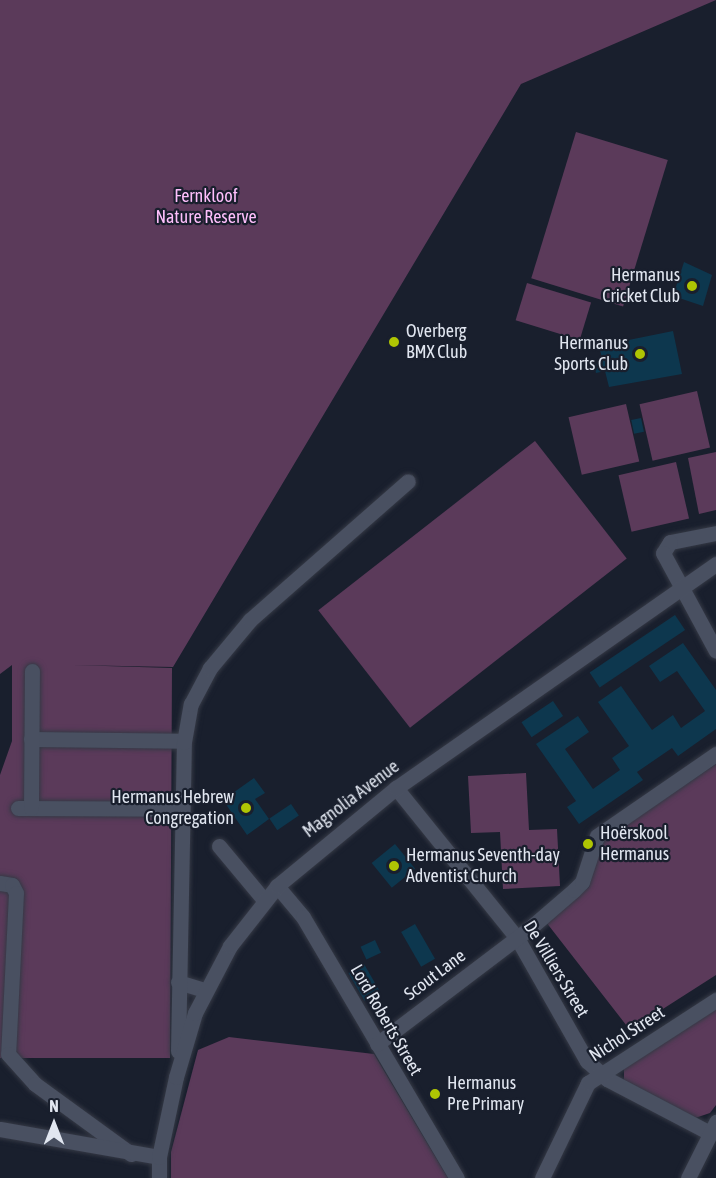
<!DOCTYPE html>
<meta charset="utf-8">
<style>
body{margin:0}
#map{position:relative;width:716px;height:1178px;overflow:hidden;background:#191f2d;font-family:"Asap Condensed",sans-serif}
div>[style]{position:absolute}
.green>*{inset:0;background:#5b3a5a;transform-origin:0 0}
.building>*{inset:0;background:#0d374e;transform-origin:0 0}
.roads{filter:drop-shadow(0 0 2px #353945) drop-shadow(0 0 2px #353945)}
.minor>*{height:15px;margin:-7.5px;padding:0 7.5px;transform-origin:7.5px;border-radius:7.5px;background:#495061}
.dots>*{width:16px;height:16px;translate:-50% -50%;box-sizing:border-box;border:3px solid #191f2d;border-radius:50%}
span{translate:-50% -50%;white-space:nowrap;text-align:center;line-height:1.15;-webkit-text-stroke:4.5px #191f2d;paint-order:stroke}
.park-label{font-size:18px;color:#febffc}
.poi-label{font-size:18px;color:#e1e6f0}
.right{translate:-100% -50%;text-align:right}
.left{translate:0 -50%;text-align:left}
.street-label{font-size:18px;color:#e1e6f0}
.north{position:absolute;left:24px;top:1094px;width:60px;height:60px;-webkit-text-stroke:4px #191f2d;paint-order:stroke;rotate:0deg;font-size:16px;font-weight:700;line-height:24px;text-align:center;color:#e1e6f0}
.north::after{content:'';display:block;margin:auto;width:21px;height:27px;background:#e1e6f0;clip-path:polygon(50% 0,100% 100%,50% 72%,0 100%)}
</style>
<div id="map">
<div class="green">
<i style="clip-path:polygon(0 0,716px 0,521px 84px,173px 667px,72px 665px,172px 668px,170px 1058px,0 1058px,0 775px,12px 741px,12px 665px,0 674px)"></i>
<i style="left:576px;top:132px;width:96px;height:153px;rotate:17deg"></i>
<i style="left:527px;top:283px;width:67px;height:39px;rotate:17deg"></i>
<i style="left:697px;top:391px;width:58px;height:59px;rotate:77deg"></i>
<i style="left:626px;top:404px;width:59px;height:59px;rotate:77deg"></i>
<i style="left:535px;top:441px;width:149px;height:275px;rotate:52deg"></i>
<i style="clip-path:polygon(716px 452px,716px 510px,699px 514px,688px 458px)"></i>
<i style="left:676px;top:462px;width:58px;height:59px;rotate:77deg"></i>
<i style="clip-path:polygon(716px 764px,716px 975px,630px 1030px,546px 922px,589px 887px,600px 843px)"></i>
<i style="clip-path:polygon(526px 773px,529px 830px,557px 829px,560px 886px,503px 889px,500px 832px,471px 833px,468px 776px)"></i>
<i style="clip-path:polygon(716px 1004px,716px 1105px,710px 1113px,695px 1118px,624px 1080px,624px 1068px)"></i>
<i style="clip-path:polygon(229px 1037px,374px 1054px,448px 1178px,171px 1178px,171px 1152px,198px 1050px)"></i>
</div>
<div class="building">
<i style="clip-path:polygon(684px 262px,712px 275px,703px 306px,673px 296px)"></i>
<i style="clip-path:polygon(673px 331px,682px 374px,609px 387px,605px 371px,596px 373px,594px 365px,603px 362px,599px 346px)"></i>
<i style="left:641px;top:418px;width:14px;height:10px;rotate:78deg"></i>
<i style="left:675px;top:615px;width:18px;height:103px;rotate:56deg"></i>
<i style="clip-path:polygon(683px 643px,716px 690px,716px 729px,678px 756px,672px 748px,637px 772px,643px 780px,579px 824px,567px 807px,576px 801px,536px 744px,578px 716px,589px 732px,565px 749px,593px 789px,620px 770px,612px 758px,629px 746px,598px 702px,621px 686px,652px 730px,673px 715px,681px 728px,705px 711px,677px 671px,660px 682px,649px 666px)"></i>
<i style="left:553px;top:701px;width:18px;height:38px;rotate:56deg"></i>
<i style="clip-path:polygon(254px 778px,265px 793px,255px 799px,269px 819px,247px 835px,223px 800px)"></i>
<i style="left:291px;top:804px;width:14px;height:26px;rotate:56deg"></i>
<i style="left:395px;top:844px;width:32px;height:30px;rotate:51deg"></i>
<i style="left:415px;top:924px;width:40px;height:16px;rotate:60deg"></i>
<i style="left:375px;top:940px;width:14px;height:16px;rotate:65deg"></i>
<i style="left:364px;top:964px;width:32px;height:18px;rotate:60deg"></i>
</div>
<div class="roads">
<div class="minor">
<i style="left:716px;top:533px;width:47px;rotate:168.9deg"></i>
<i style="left:670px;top:542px;width:13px;rotate:122deg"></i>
<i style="left:663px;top:553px;width:111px;rotate:61.6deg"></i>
<i style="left:31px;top:739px;width:153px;rotate:0.7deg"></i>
<i style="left:396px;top:788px;width:193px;rotate:51.1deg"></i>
<i style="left:517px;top:938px;width:142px;rotate:60.4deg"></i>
<i style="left:587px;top:1061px;width:27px;rotate:42deg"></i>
<i style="left:607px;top:1079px;width:116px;rotate:27.7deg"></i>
<i style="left:18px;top:808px;width:164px;rotate:0.3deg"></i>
<i style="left:31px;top:808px;width:137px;rotate:-89.6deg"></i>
<i style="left:219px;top:846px;width:70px;rotate:50.2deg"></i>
<i style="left:0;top:883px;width:12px;rotate:9deg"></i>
<i style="left:12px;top:885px;width:9px;rotate:63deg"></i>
<i style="left:16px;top:893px;width:161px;rotate:92.8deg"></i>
<i style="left:8px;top:1054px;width:40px;rotate:48deg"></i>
<i style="left:35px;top:1084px;width:119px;rotate:36.1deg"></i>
<i style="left:277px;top:886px;width:40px;rotate:50deg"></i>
<i style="left:303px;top:917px;width:303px;rotate:59.5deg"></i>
<i style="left:178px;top:982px;width:28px;rotate:17deg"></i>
<i style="left:377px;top:1044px;width:192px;rotate:-37.2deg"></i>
<i style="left:530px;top:928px;width:58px;rotate:-40.8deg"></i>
<i style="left:574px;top:890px;width:11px;rotate:-45deg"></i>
<i style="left:582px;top:882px;width:48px;rotate:-71.9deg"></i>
<i style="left:597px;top:836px;width:145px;rotate:-34.6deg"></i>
<i style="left:178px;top:1051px;width:309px;rotate:-88.9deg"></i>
<i style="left:184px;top:742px;width:39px;rotate:-80deg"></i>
<i style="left:191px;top:704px;width:41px;rotate:-62.2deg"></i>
<i style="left:210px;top:668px;width:62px;rotate:-50.2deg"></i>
<i style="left:250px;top:620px;width:210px;rotate:-41.3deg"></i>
<i style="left:0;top:1129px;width:161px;rotate:10deg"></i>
<i style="left:159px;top:1178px;width:21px;rotate:-90deg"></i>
<i style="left:159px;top:1157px;width:82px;rotate:-78deg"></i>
<i style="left:176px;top:1077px;width:67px;rotate:-73.5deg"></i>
<i style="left:195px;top:1013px;width:76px;rotate:-62.4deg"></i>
<i style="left:230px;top:946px;width:76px;rotate:-51.9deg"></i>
<i style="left:277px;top:886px;width:154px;rotate:-39.5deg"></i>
<i style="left:396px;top:788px;width:391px;rotate:-35deg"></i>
<i style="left:542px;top:1178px;width:106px;rotate:-64.2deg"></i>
<i style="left:588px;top:1083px;width:153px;rotate:-33deg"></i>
<i style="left:688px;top:1178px;width:63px;rotate:-63.4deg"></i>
</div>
</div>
<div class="dots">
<i style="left:692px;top:286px;background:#afc503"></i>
<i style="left:394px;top:342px;background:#afc503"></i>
<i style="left:640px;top:354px;background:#afc503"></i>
<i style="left:246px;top:808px;background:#afc503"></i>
<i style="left:588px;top:844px;background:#afc503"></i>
<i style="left:394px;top:866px;background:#afc503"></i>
<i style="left:435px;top:1094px;background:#afc503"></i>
</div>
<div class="park-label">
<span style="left:206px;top:207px">Fernkloof<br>Nature Reserve</span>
</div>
<div class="poi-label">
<span class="right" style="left:680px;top:286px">Hermanus<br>Cricket Club</span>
<span class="left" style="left:406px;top:342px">Overberg<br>BMX Club</span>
<span class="right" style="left:628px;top:354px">Hermanus<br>Sports Club</span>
<span class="right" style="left:234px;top:808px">Hermanus Hebrew<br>Congregation</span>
<span class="left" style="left:600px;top:844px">Hoërskool<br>Hermanus</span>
<span class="left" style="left:406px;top:866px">Hermanus Seventh-day<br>Adventist Church</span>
<span class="left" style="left:447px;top:1094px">Hermanus<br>Pre Primary</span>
</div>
<div class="street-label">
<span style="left:351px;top:799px;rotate:-37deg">Magnolia Avenue</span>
<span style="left:556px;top:969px;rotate:59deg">De Villiers Street</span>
<span style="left:435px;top:975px;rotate:-37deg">Scout Lane</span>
<span style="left:386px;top:1020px;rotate:60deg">Lord Roberts Street</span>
<span style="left:627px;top:1034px;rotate:-33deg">Nichol Street</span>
</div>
<div class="north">N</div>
</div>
